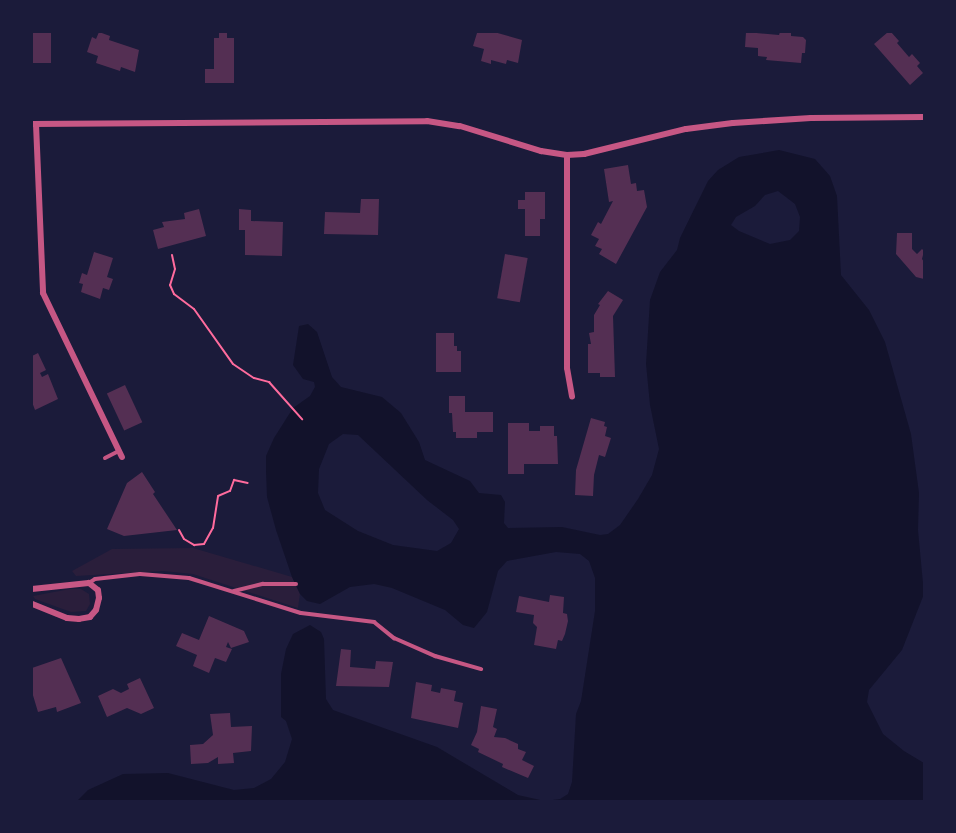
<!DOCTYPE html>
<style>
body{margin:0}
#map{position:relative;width:956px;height:833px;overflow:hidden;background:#1b1b3a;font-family:"IBM Plex Serif",serif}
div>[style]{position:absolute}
.green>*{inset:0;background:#2a1e3b}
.water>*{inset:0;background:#12122b}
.building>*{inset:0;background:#542f53;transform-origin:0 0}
.path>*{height:2px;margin:-1px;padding:0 1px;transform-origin:1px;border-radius:1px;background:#ff6b9d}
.service>*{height:4px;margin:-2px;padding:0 2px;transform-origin:2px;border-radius:2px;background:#c65784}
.minor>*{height:6px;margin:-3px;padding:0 3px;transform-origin:3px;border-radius:3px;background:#c65784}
span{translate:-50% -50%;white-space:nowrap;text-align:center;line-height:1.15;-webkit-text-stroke:6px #1b1b3a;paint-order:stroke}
.frame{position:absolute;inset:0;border:33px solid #1b1b3a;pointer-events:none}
</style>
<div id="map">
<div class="green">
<i style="clip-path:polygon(193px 548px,292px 577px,300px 594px,298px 608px,193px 574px,163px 571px,76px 576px,72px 571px,112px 549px)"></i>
<i style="clip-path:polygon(70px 589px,81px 589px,89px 594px,90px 604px,86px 611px,71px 612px,35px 599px,33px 596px)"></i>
</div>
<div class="water">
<i style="clip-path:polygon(evenodd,779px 150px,815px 159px,830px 176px,837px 196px,841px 275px,869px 310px,885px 342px,911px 434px,919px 493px,918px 530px,924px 594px,902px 650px,869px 690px,867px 702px,883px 734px,904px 751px,924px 763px,924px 801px,76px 802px,88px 790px,123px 774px,168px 773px,234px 790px,254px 788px,271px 779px,285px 762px,292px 739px,286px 721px,281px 717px,281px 674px,286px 649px,293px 634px,310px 625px,321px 632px,324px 639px,326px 699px,333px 710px,437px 747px,518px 795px,545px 801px,560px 799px,568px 794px,572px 782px,576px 714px,581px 701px,595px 611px,595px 578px,589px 561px,580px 554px,556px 552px,507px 561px,498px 571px,487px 612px,474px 628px,463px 625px,445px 610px,392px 588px,374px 584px,350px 587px,320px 604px,307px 601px,300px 594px,292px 577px,276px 530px,267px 497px,266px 470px,266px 456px,274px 438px,293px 408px,310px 396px,315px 387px,314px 382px,303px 379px,293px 365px,299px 326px,308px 324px,317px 332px,332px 377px,341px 387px,382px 397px,401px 413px,419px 442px,425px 460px,470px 481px,479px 493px,501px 495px,505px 502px,504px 523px,508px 528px,562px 527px,600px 535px,608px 534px,620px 525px,638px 499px,652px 475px,659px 449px,650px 405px,646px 364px,650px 300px,660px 272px,677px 250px,680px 238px,708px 181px,718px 170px,739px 157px,779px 150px,778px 191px,795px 204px,800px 217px,799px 231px,790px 240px,770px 244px,739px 231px,731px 225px,736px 217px,755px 206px,765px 195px,778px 191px,779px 150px,343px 434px,358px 435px,427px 500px,453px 520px,459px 529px,451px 543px,437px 551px,393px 545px,358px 531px,325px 510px,318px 493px,319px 469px,329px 444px,343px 434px)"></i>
</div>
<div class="building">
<i style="left:33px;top:32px;width:18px;height:31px"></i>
<i style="clip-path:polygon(99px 32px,110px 36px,109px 40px,139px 50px,135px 72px,121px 67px,120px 71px,96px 63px,98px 56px,87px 52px,92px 37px,96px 39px)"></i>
<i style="clip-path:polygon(219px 32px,227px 32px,227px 38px,234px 38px,234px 83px,205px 83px,205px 69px,214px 69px,214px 38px,219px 38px)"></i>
<i style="clip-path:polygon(481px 32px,494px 32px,522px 40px,518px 63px,507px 60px,506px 64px,491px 60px,491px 64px,481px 61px,484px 49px,473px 46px,477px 33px)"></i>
<i style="clip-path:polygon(746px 32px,779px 35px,780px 32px,791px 32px,791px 36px,803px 37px,806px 40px,805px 53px,802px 53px,801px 63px,766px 60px,767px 57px,758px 56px,758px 48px,745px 47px)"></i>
<i style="clip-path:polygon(888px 32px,891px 32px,899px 41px,897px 43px,909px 57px,912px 54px,920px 63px,917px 66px,923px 73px,910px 85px,874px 44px)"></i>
<i style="clip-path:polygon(628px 165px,631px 184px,636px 183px,637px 191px,644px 190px,647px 207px,616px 264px,599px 254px,602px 249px,595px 246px,599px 239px,591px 235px,598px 222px,601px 224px,613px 201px,609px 202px,604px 169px)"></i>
<i style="clip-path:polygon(525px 192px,545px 192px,545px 219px,540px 219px,540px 236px,525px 236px,525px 209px,518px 209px,518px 200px,525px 200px)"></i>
<i style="clip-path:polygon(361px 199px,379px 199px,378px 235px,324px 234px,325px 212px,360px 213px)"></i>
<i style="clip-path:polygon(199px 209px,206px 236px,158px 249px,153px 230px,164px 227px,162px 222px,185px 219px,184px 213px)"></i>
<i style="clip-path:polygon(239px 209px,251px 210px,251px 221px,283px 222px,282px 256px,245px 255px,245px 230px,239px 230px)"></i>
<i style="clip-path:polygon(897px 233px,912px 233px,912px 249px,917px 254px,922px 249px,924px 251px,922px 259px,924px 262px,924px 279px,916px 277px,896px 254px)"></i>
<i style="clip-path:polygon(94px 252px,113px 258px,107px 277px,113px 279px,109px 290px,103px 288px,100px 299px,81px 292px,83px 284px,79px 283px,82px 273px,87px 275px)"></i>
<i style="left:505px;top:254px;width:23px;height:45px;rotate:10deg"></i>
<i style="clip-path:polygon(608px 291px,623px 300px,613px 316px,615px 377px,600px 377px,600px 373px,588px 373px,588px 344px,591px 344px,589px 333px,594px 332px,594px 315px,600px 305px,598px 304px)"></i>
<i style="clip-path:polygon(436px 333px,454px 333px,454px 346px,457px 346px,457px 351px,461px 351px,461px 372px,436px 372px)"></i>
<i style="clip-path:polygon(38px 353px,46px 370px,40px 373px,42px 377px,48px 374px,58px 399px,35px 410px,32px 402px,32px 356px)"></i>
<i style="left:125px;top:385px;width:41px;height:20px;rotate:65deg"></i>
<i style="clip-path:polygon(449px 396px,465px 396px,465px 412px,493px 412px,493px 432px,477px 432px,477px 438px,456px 438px,456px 432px,453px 432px,452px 413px,449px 413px)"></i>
<i style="clip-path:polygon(591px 418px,605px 422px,604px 426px,607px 427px,605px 436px,611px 438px,605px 457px,599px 455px,594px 475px,593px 496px,575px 495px,576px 470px)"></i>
<i style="clip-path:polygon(508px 423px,529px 423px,529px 431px,540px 431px,540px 426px,554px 426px,554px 436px,557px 436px,558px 464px,524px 464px,524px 474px,508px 474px)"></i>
<i style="clip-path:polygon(142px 472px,155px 492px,153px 494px,177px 530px,124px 536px,107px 529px,127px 483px)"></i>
<i style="clip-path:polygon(550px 595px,564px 597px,563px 613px,567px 614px,568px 621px,565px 634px,562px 641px,558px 640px,556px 649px,534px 645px,537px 627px,533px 623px,534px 615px,516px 612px,519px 596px,549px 602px)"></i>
<i style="clip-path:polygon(209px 616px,244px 631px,249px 642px,231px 648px,228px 642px,226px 647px,232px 649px,226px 662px,215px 658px,209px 673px,193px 666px,197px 655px,176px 646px,182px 633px,199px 640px)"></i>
<i style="clip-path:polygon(341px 649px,351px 650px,350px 667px,375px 669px,376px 661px,393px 662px,389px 687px,336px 686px)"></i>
<i style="clip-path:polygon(61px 658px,81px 703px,57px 712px,56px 707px,38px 712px,32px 692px,32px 668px)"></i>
<i style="clip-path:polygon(140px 678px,154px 708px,141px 714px,127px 708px,107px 717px,98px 696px,113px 689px,121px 693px,129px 689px,127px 684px)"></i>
<i style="clip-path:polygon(416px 682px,432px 685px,431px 691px,440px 693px,441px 688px,456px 691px,454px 701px,463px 703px,458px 728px,411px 718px)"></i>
<i style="clip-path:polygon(481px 706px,497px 709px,493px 727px,497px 729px,494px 737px,505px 738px,518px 744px,518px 749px,526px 752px,522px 760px,534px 766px,528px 778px,502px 767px,503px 764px,478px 752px,479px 749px,471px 745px,477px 732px)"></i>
<i style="clip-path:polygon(230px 713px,231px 727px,252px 726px,251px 751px,233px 753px,234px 763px,218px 764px,218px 757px,208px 763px,191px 764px,190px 745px,203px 744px,213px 735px,210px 714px)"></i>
</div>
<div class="path">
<i style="left:172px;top:255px;width:14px;rotate:78deg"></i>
<i style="left:175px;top:269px;width:17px;rotate:107deg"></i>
<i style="left:170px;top:285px;width:10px;rotate:66deg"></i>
<i style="left:174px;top:294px;width:25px;rotate:37deg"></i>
<i style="left:194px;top:309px;width:67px;rotate:54.7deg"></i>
<i style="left:233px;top:364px;width:25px;rotate:34deg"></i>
<i style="left:254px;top:378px;width:16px;rotate:15deg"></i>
<i style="left:269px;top:382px;width:50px;rotate:48.3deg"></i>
<i style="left:179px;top:530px;width:10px;rotate:61deg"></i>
<i style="left:184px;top:539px;width:12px;rotate:31deg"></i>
<i style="left:194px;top:545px;width:10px;rotate:-6deg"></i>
<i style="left:204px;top:544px;width:18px;rotate:-61deg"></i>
<i style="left:213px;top:528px;width:32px;rotate:-81deg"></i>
<i style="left:218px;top:496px;width:13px;rotate:-23deg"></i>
<i style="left:230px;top:491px;width:12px;rotate:-70deg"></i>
<i style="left:234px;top:480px;width:14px;rotate:12deg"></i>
</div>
<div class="service">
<i style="left:105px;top:458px;width:16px;rotate:-27deg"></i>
<i style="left:89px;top:583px;width:7px;rotate:-34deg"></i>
<i style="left:95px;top:579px;width:45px;rotate:-6.3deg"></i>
<i style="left:140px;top:574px;width:49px;rotate:4.7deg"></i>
<i style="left:189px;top:578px;width:117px;rotate:17.4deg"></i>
<i style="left:301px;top:613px;width:74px;rotate:7deg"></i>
<i style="left:374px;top:622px;width:26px;rotate:39deg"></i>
<i style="left:394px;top:638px;width:45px;rotate:23.7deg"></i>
<i style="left:435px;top:656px;width:48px;rotate:15.8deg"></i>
<i style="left:234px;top:591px;width:30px;rotate:-14deg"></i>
<i style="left:263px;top:584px;width:33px"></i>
</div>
<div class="minor">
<i style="left:32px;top:124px;width:395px;rotate:-0.4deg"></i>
<i style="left:427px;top:121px;width:33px;rotate:9deg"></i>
<i style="left:460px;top:126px;width:85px;rotate:17.2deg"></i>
<i style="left:541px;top:151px;width:26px;rotate:9deg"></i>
<i style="left:567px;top:155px;width:17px;rotate:-3deg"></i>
<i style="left:584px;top:154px;width:105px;rotate:-13.8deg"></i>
<i style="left:686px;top:129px;width:47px;rotate:-7.3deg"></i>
<i style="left:733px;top:123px;width:78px;rotate:-3.7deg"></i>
<i style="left:811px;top:118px;width:113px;rotate:-0.5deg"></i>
<i style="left:36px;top:124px;width:169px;rotate:87.6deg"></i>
<i style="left:43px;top:293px;width:182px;rotate:64.3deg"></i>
<i style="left:567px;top:155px;width:213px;rotate:90deg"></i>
<i style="left:567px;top:368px;width:29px;rotate:80deg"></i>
<i style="left:32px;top:589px;width:57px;rotate:-6deg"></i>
<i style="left:89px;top:583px;width:11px;rotate:38deg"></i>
<i style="left:98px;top:590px;width:8px;rotate:83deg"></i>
<i style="left:99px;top:598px;width:12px;rotate:104deg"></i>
<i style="left:96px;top:610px;width:9px;rotate:131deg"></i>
<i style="left:90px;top:617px;width:11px;rotate:170deg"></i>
<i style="left:79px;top:619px;width:12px;rotate:-175deg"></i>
<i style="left:67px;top:618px;width:38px;rotate:-158deg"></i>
</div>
<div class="frame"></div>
</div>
